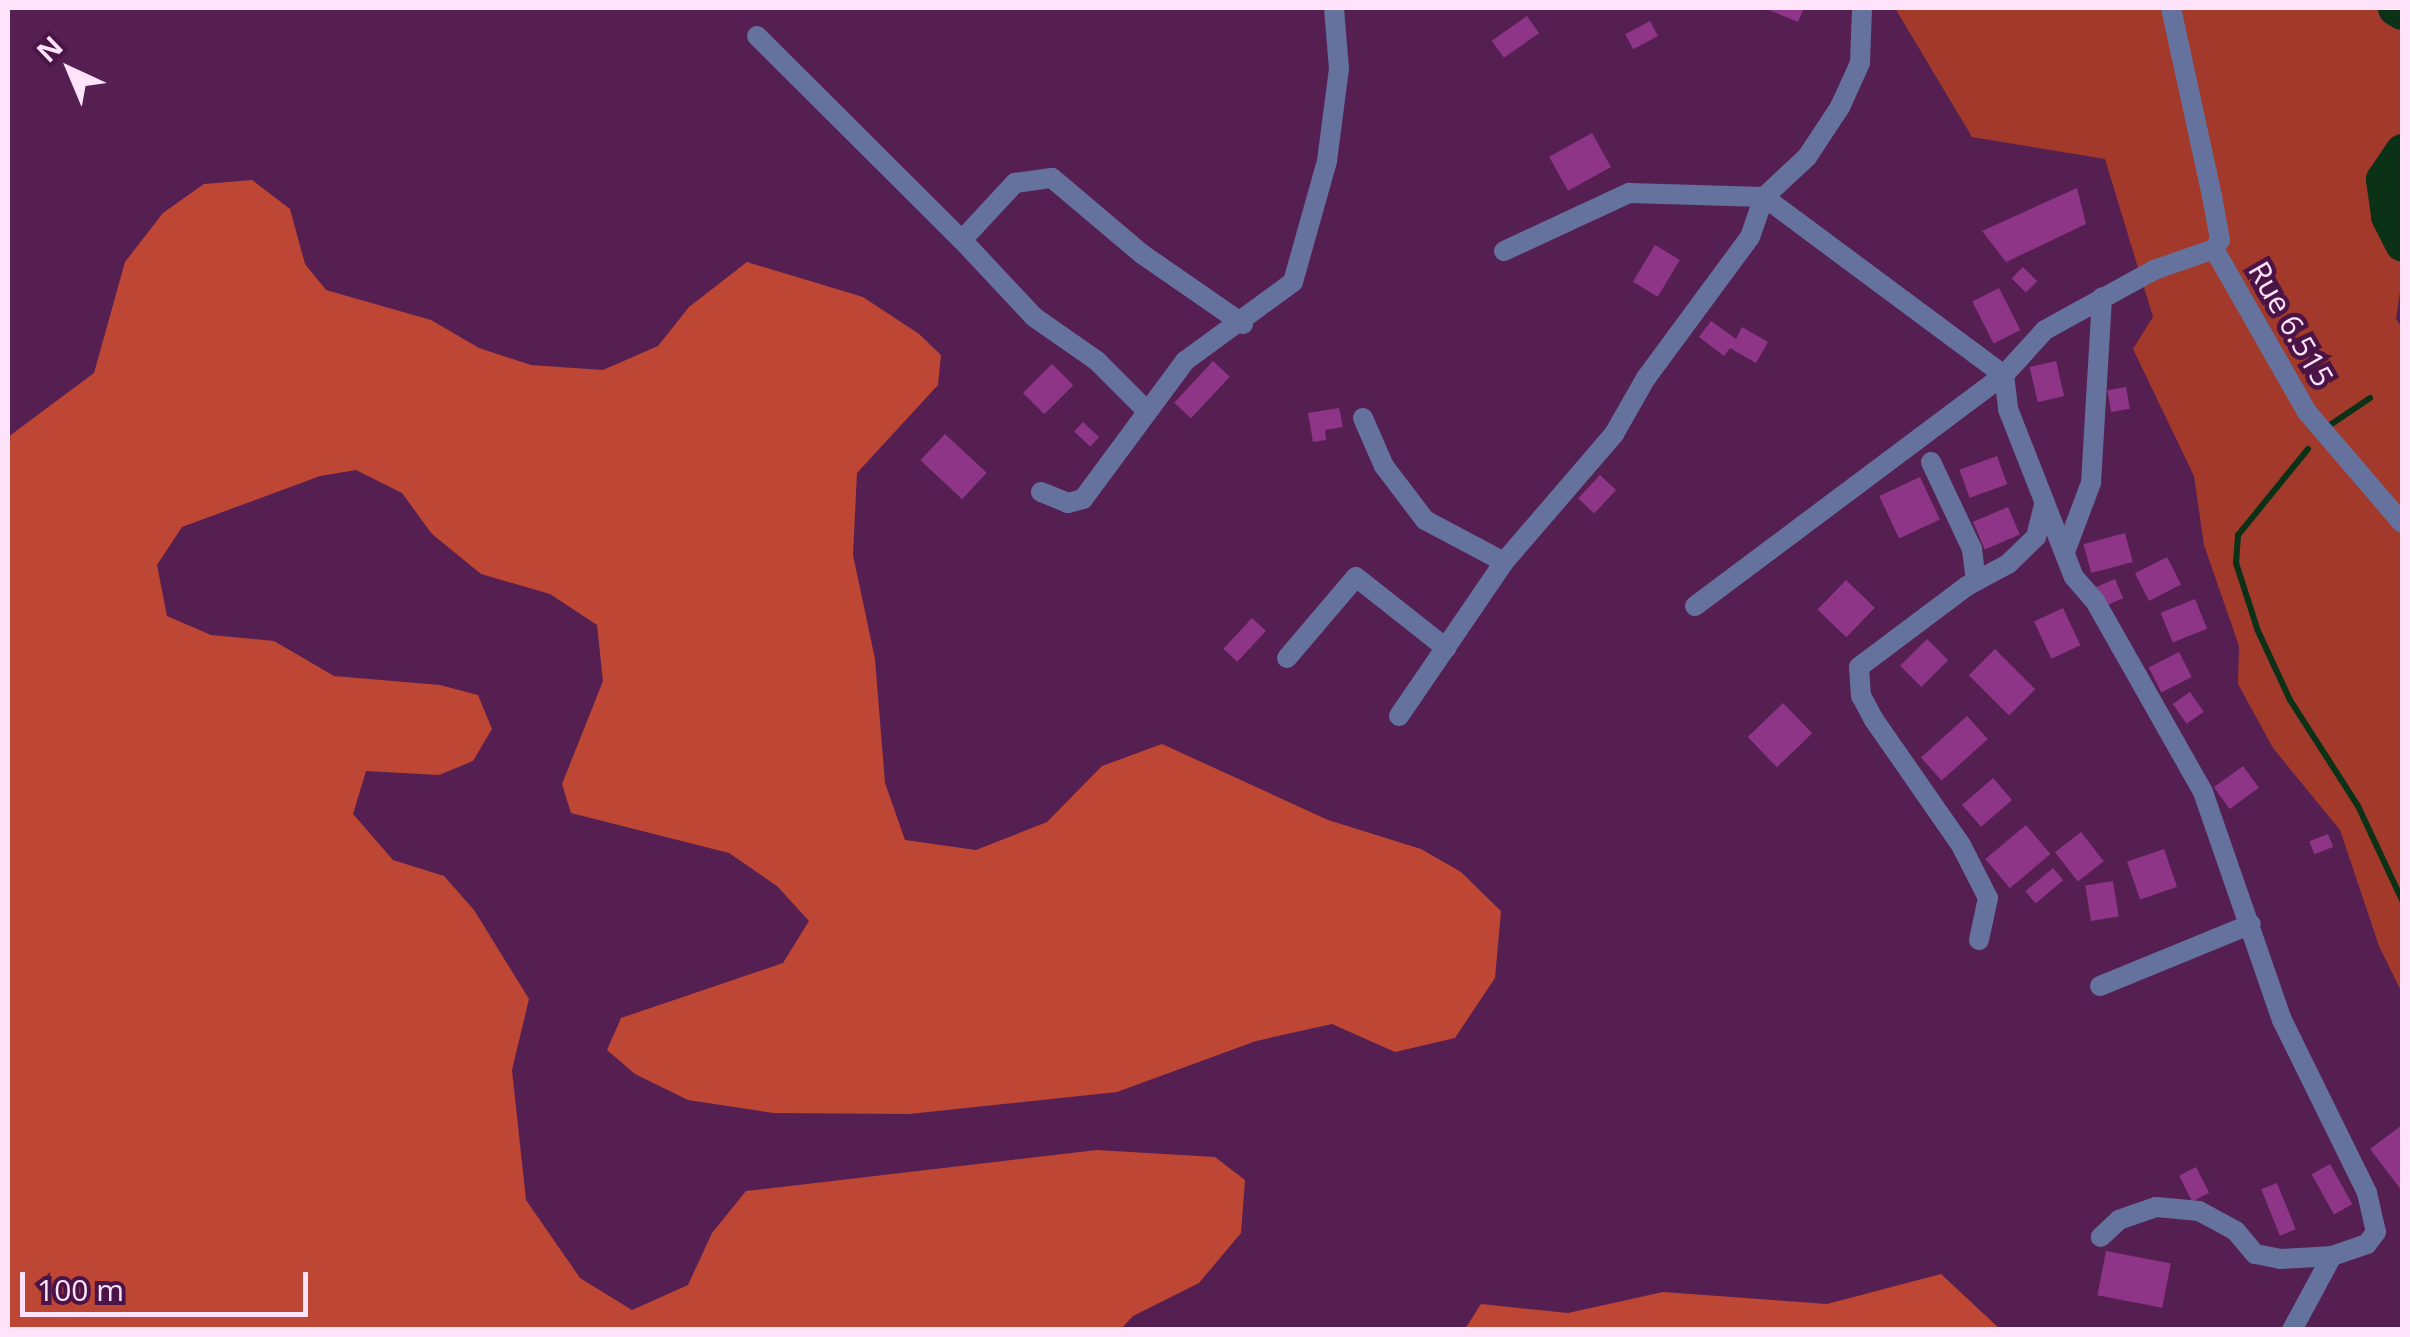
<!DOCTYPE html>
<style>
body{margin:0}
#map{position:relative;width:2410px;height:1337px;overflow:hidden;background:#552051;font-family:"Open Sans",sans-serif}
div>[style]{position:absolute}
.green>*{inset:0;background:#a2392a}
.forest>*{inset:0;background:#bd4635}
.stream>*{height:6px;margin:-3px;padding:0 3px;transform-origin:3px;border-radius:3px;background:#0b3117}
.river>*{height:35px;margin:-17.5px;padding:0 17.5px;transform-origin:17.5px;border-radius:17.5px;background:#0b3117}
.building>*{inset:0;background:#8e3587;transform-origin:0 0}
.street>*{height:20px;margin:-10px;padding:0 10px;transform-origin:10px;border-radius:10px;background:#65729e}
span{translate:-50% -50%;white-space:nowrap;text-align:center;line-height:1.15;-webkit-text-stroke:9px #4a1446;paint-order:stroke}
.street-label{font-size:30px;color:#fee3fa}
.frame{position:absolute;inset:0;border:10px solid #fee3fa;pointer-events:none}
.north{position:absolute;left:20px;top:20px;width:100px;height:100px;-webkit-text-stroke:8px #4a1446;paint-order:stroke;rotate:316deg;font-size:28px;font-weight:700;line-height:40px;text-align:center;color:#fee3fa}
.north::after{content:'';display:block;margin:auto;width:35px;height:45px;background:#fee3fa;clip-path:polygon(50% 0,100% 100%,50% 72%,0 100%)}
.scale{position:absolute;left:20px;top:1272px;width:288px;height:45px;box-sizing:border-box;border:5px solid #fee3fa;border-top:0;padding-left:12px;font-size:30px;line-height:35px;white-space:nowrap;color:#fee3fa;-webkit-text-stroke:8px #4a1446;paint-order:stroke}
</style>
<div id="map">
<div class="green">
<i style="clip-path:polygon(1895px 8px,2402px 8px,2402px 278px,2396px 319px,2402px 328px,2402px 993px,2379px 946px,2340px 830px,2273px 748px,2238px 684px,2239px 646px,2204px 545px,2194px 476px,2133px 349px,2153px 317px,2105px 159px,1972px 137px)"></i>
</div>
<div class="forest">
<i style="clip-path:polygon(252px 180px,290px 209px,305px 264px,326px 290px,431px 320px,479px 348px,531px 365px,603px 370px,658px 346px,689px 307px,747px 262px,863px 297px,919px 334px,941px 355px,938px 385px,857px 473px,853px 555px,875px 659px,885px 783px,905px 840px,976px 850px,1047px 822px,1102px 766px,1162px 744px,1328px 820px,1421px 849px,1461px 872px,1501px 911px,1495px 978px,1455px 1038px,1395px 1052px,1332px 1024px,1256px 1041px,1117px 1092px,909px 1114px,773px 1113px,688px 1100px,635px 1074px,607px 1050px,621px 1018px,783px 963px,809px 921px,777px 886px,729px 853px,571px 813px,562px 784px,603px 681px,597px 625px,550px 594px,481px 574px,432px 534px,402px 493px,356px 470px,320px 476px,182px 527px,157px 565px,167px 616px,211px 635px,274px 641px,334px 676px,440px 685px,478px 695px,492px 729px,473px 761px,439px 775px,366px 771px,353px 814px,393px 860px,444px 876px,474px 910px,529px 999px,512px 1070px,526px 1200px,580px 1278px,632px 1310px,688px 1285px,712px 1233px,746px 1191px,1097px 1150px,1215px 1157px,1245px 1180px,1241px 1233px,1199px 1283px,1133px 1316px,1121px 1329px,8px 1329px,8px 437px,94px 373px,125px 262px,163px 213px,204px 184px)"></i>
<i style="clip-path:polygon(1941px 1274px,2000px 1329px,1465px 1329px,1481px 1304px,1568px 1313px,1663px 1292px,1827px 1304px)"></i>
</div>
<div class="stream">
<i style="left:2327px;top:427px;width:52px;rotate:-34deg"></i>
<i style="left:2308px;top:449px;width:111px;rotate:129.1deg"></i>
<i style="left:2238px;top:535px;width:28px;rotate:94deg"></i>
<i style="left:2236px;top:563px;width:71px;rotate:72.1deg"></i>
<i style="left:2258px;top:631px;width:76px;rotate:65.1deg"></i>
<i style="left:2290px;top:700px;width:126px;rotate:57.3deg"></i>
<i style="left:2358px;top:806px;width:104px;rotate:64.9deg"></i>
</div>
<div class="river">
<i style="left:2395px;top:8px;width:8px;rotate:30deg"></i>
<i style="left:2402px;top:151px;width:34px;rotate:124deg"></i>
<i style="left:2383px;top:179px;width:37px;rotate:82deg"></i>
<i style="left:2388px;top:216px;width:31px;rotate:63deg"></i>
</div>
<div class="building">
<i style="clip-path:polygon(1764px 8px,1804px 8px,1798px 22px)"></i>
<i style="left:1527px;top:16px;width:21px;height:43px;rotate:55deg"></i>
<i style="left:1650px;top:21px;width:17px;height:28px;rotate:62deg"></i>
<i style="left:1592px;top:133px;width:39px;height:49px;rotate:61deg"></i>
<i style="clip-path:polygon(2077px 188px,2086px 224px,2006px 262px,1982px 231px)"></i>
<i style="left:1655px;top:245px;width:29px;height:43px;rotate:31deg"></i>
<i style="left:2023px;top:267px;width:20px;height:16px;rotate:45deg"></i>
<i style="left:1999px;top:288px;width:47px;height:30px;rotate:63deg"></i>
<i style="clip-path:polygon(1711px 321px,1736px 339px,1742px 327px,1768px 342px,1756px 363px,1730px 348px,1724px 356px,1699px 337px)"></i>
<i style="left:1213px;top:361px;width:23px;height:57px;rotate:43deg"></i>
<i style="left:2056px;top:361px;width:36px;height:27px;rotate:77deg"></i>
<i style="left:1052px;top:364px;width:30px;height:41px;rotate:45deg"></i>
<i style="left:2126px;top:387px;width:22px;height:19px;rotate:80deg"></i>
<i style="clip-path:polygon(1339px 408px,1343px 427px,1325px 430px,1326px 440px,1313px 442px,1308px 413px)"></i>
<i style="left:1083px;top:422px;width:22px;height:13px;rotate:43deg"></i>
<i style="left:945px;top:434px;width:57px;height:36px;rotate:43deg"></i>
<i style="left:1997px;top:456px;width:30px;height:40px;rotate:70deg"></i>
<i style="left:1600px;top:475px;width:22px;height:32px;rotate:43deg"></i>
<i style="left:1920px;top:477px;width:47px;height:45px;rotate:65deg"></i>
<i style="left:2008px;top:507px;width:30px;height:38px;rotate:67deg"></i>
<i style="left:2125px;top:533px;width:30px;height:43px;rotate:75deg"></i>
<i style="left:2167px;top:557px;width:31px;height:36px;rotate:63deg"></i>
<i style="left:2115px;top:579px;width:21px;height:21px;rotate:67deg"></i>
<i style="left:1846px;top:580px;width:40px;height:41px;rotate:44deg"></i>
<i style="left:2195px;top:599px;width:32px;height:37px;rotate:68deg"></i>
<i style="left:2063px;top:608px;width:41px;height:32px;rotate:65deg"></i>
<i style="left:1252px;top:618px;width:19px;height:42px;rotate:43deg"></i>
<i style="left:1927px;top:639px;width:30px;height:38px;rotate:45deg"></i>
<i style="left:1995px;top:649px;width:57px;height:37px;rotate:45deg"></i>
<i style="left:2179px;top:652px;width:28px;height:34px;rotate:63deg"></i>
<i style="left:2190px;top:692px;width:24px;height:21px;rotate:55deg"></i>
<i style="left:1783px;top:703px;width:42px;height:49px;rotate:46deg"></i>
<i style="left:1967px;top:716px;width:31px;height:62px;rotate:48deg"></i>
<i style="left:2243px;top:766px;width:27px;height:36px;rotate:54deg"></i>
<i style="left:1993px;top:778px;width:29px;height:41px;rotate:49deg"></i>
<i style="left:2026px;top:825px;width:38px;height:53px;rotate:50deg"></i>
<i style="left:2081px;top:832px;width:37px;height:33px;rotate:52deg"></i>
<i style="left:2328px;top:834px;width:14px;height:20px;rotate:69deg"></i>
<i style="left:2164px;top:849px;width:40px;height:39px;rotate:71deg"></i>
<i style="left:2053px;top:868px;width:16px;height:36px;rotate:50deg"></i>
<i style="left:2113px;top:881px;width:36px;height:28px;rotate:81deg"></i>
<i style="clip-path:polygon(2402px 1125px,2402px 1191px,2370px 1149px)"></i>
<i style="left:2330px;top:1164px;width:46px;height:21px;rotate:61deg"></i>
<i style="left:2196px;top:1167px;width:29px;height:19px;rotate:63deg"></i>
<i style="left:2277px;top:1183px;width:50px;height:17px;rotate:68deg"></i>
<i style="left:2106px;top:1251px;width:66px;height:45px;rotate:11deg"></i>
</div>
<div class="street">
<i style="left:2171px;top:8px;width:192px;rotate:77.7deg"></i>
<i style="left:2212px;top:196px;width:45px;rotate:79.7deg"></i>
<i style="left:2220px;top:240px;width:11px;rotate:124deg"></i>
<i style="left:2214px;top:249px;width:188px;rotate:60.3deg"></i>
<i style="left:2307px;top:412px;width:146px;rotate:49.4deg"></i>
<i style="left:757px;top:36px;width:289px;rotate:44.9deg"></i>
<i style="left:962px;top:240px;width:78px;rotate:-47.1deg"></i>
<i style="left:1015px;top:183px;width:37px;rotate:-8deg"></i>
<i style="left:1052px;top:178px;width:118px;rotate:40.2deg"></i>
<i style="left:1142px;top:254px;width:123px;rotate:34.7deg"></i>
<i style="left:962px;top:240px;width:105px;rotate:46.9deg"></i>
<i style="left:1034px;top:317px;width:77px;rotate:34.9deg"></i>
<i style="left:1097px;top:361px;width:71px;rotate:45deg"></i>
<i style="left:1504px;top:251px;width:138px;rotate:-24.9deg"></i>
<i style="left:1629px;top:193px;width:135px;rotate:1.7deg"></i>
<i style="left:1764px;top:197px;width:299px;rotate:36.6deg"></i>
<i style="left:2004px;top:375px;width:34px;rotate:83deg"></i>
<i style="left:2008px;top:409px;width:180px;rotate:68.6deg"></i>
<i style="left:2074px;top:577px;width:32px;rotate:49deg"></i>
<i style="left:2095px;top:601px;width:219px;rotate:60.5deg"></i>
<i style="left:2203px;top:792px;width:241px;rotate:70.9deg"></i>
<i style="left:2282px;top:1020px;width:193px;rotate:63.8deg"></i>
<i style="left:2367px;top:1193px;width:40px;rotate:77deg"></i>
<i style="left:2376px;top:1232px;width:15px;rotate:127deg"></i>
<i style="left:2367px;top:1244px;width:37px;rotate:161deg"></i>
<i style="left:2332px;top:1256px;width:51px;rotate:176.6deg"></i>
<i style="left:2281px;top:1259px;width:26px;rotate:-169deg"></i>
<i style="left:2255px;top:1254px;width:30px;rotate:-130deg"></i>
<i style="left:2236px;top:1231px;width:42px;rotate:-151.6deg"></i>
<i style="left:2199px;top:1211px;width:43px;rotate:-174.7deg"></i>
<i style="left:2156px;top:1207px;width:39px;rotate:161deg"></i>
<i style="left:2119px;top:1220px;width:25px;rotate:137deg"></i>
<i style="left:1363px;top:418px;width:52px;rotate:66.4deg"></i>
<i style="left:1384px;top:466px;width:68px;rotate:52.8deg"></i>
<i style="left:1425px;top:520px;width:89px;rotate:28deg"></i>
<i style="left:1931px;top:462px;width:96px;rotate:64.8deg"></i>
<i style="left:1972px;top:549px;width:32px;rotate:83deg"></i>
<i style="left:1041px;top:492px;width:29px;rotate:22deg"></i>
<i style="left:1068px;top:503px;width:16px;rotate:-15deg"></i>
<i style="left:1083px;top:499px;width:172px;rotate:-53.5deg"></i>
<i style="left:1185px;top:361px;width:134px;rotate:-36.2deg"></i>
<i style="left:1293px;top:282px;width:126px;rotate:-74.3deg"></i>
<i style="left:1327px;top:161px;width:93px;rotate:-82.6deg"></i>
<i style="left:1339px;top:69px;width:61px;rotate:-94.7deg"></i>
<i style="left:2065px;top:552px;width:74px;rotate:-69.4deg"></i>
<i style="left:2091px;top:483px;width:186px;rotate:-86.6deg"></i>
<i style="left:1695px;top:606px;width:386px;rotate:-36.8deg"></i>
<i style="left:2004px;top:375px;width:61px;rotate:-47.7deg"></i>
<i style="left:2045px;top:330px;width:124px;rotate:-28.8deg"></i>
<i style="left:2154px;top:270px;width:64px;rotate:-19.3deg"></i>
<i style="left:1287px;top:658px;width:106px;rotate:-49.6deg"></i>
<i style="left:1356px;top:577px;width:115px;rotate:38.3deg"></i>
<i style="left:1399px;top:716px;width:186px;rotate:-55.7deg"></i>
<i style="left:1504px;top:562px;width:169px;rotate:-49.3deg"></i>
<i style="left:1614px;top:434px;width:64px;rotate:-60.3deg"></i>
<i style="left:1646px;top:378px;width:175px;rotate:-53.6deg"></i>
<i style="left:1750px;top:237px;width:42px;rotate:-70.7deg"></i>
<i style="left:1764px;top:197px;width:59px;rotate:-42.9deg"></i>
<i style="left:1807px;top:157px;width:60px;rotate:-56.6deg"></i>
<i style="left:1840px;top:107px;width:48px;rotate:-65.6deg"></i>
<i style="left:1860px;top:63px;width:55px;rotate:-87.9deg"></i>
<i style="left:1979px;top:940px;width:43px;rotate:-77.9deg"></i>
<i style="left:1988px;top:898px;width:59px;rotate:-117deg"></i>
<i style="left:1961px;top:845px;width:152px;rotate:-124.8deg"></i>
<i style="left:1874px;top:720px;width:27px;rotate:-118deg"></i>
<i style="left:1861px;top:696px;width:29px;rotate:-94deg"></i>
<i style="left:1859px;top:667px;width:135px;rotate:-36.9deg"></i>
<i style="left:1967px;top:586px;width:47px;rotate:-28.2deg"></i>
<i style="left:2008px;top:564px;width:39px;rotate:-44deg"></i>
<i style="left:2036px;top:537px;width:36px;rotate:-76deg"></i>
<i style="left:2100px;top:986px;width:163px;rotate:-22.3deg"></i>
<i style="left:2292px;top:1330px;width:84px;rotate:-61.6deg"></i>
</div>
<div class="street-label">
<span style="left:2291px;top:324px;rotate:60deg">Rue 6.515</span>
</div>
<div class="frame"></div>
<div class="north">N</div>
<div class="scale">100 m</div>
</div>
